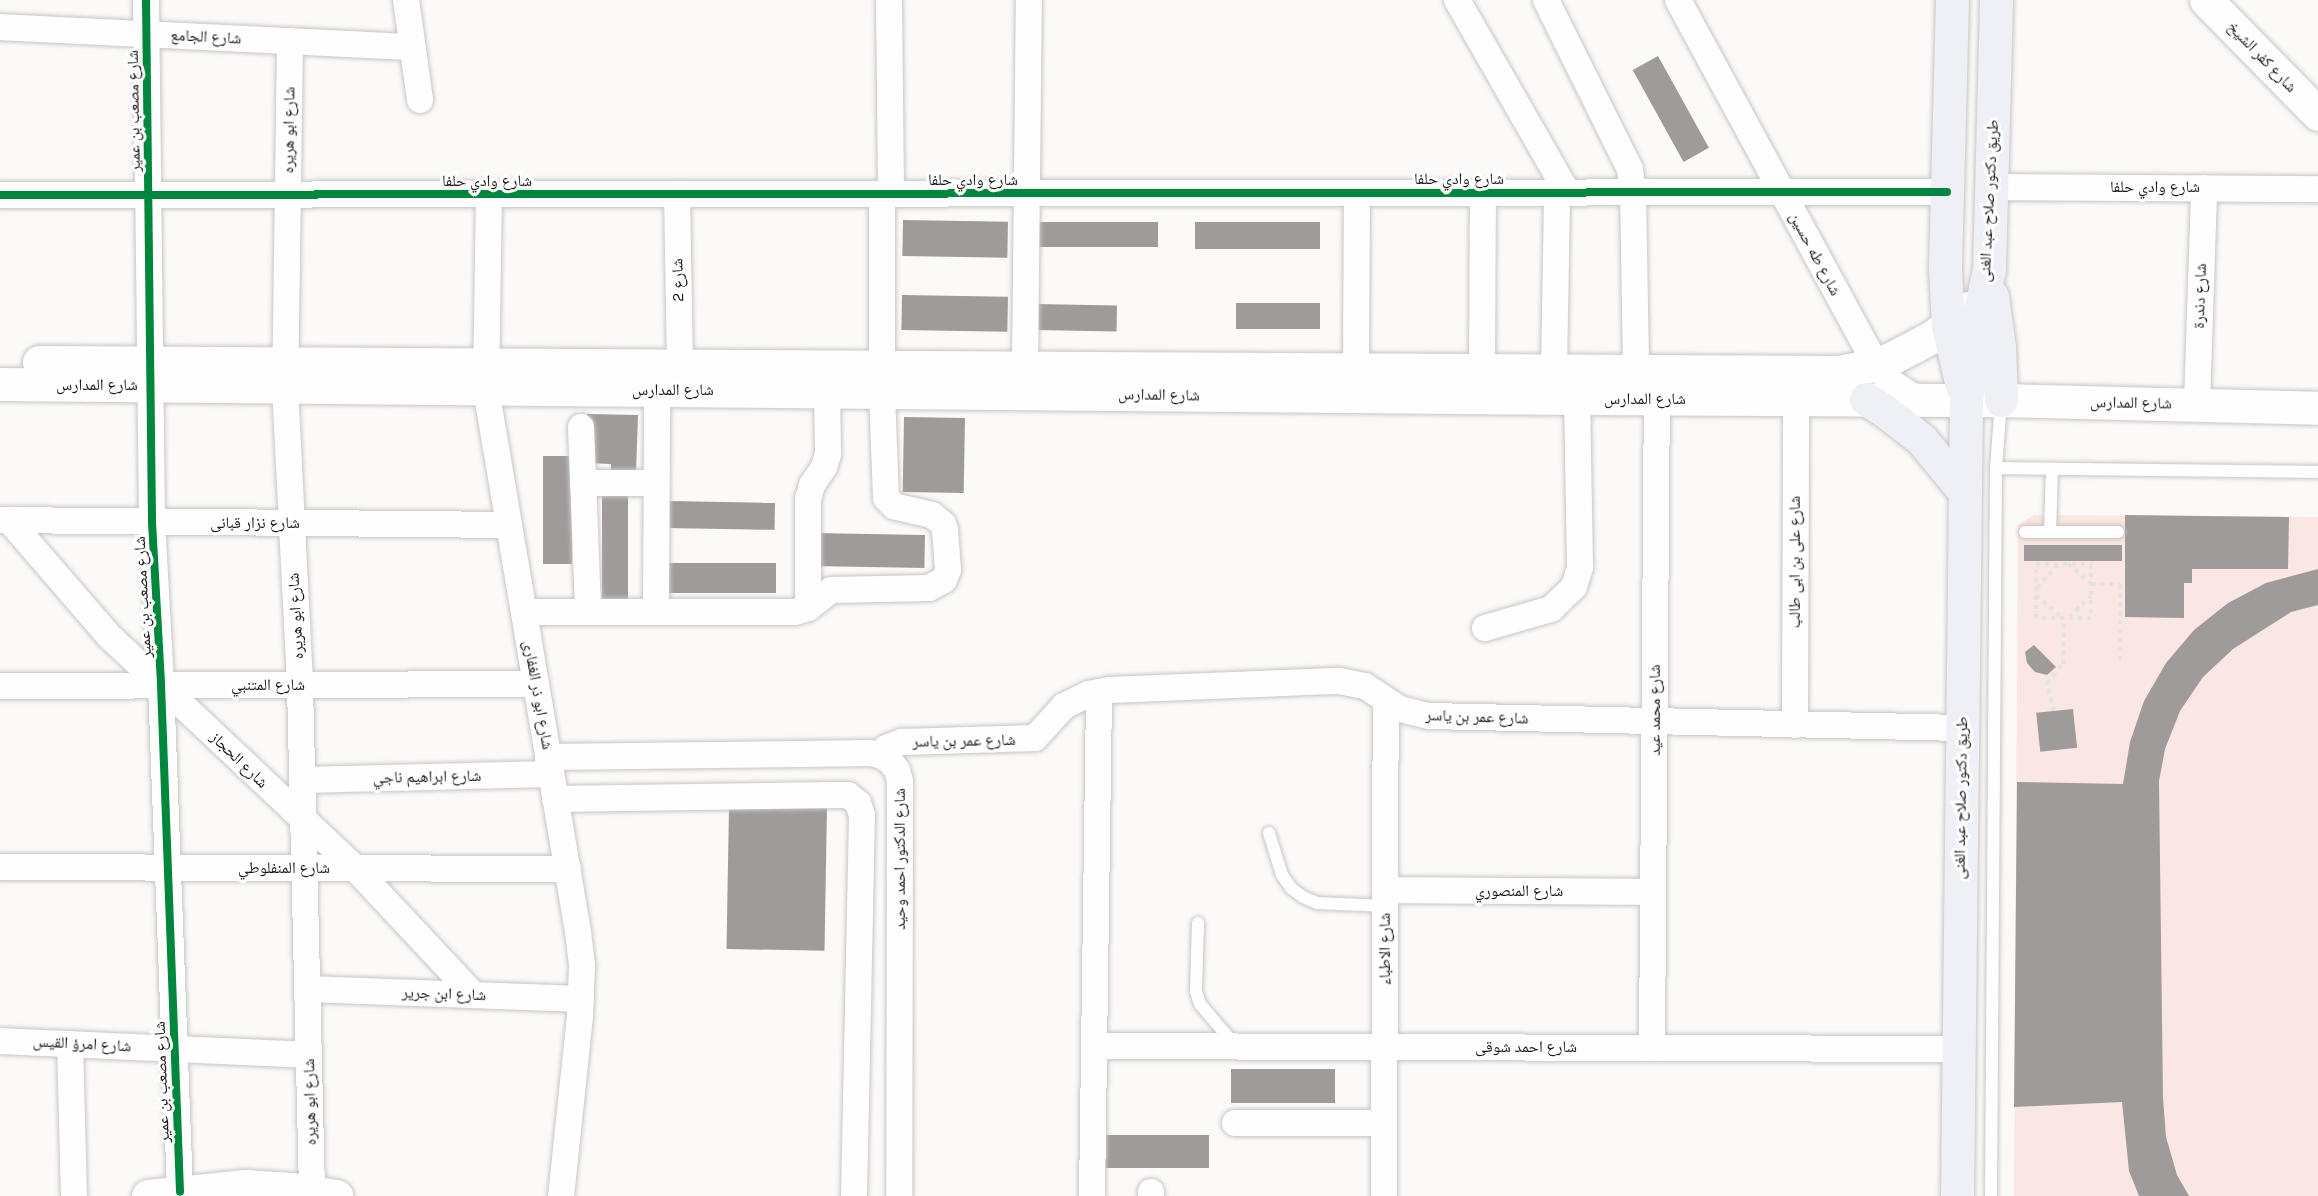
<!DOCTYPE html>
<meta charset="utf-8">
<style>
body{margin:0}
#map{position:relative;width:2318px;height:1196px;overflow:hidden;background:#fcfaf9;font-family:Karla,"Noto Naskh Arabic",sans-serif}
div>[style]{position:absolute}
.green>*{inset:0;background:#fae6e2}
.building>*{inset:0;background:#9f9b9b;transform-origin:0 0}
.path>*{height:4px;margin-top:-2px;transform-origin:0;background:repeating-linear-gradient(90deg,#e3e3e3 0 4.5px,transparent 0 9px)}
.roads{filter:drop-shadow(0 0 2px #c9c5c4) drop-shadow(0 0 2px #c9c5c4)}
.service>*{height:12px;margin:-6px;padding:0 6px;transform-origin:6px;border-radius:6px;background:#fffefe}
.minor>*{height:26px;margin:-13px;padding:0 13px;transform-origin:13px;border-radius:13px;background:#fffefe}
.secondary>*{height:33px;margin:-16.5px;padding:0 16.5px;transform-origin:16.5px;border-radius:16.5px;background:#fffefe}
.primary>*{height:33px;margin:-16.5px;padding:0 16.5px;transform-origin:16.5px;border-radius:16.5px;background:#eef0f6}
.cycleway>*{height:8px;margin:-4px;padding:0 4px;transform-origin:4px;border-radius:4px;background:#00873e}
span{translate:-50% -50%;white-space:nowrap;text-align:center;line-height:1.15;-webkit-text-stroke:6px #fff;paint-order:stroke}
.street-label{font-size:16px;color:#1b1514}
</style>
<div id="map">
<div class="green">
<i style="clip-path:polygon(2034px 515px,2318px 517px,2318px 1196px,2014px 1196px,2018px 525px)"></i>
</div>
<div class="building">
<i style="left:1658px;top:56px;width:105px;height:29px;rotate:61deg"></i>
<i style="left:903px;top:220px;width:105px;height:36px;rotate:1deg"></i>
<i style="left:1034px;top:222px;width:124px;height:25px"></i>
<i style="left:1195px;top:222px;width:125px;height:27px"></i>
<i style="left:902px;top:295px;width:106px;height:35px;rotate:1deg"></i>
<i style="left:1236px;top:303px;width:84px;height:26px"></i>
<i style="left:1036px;top:304px;width:81px;height:26px;rotate:1deg"></i>
<i style="clip-path:polygon(587px 414px,638px 415px,636px 473px,611px 472px,611px 464px,585px 463px)"></i>
<i style="left:904px;top:417px;width:61px;height:75px;rotate:1deg"></i>
<i style="left:543px;top:456px;width:29px;height:108px"></i>
<i style="left:602px;top:493px;width:26px;height:108px"></i>
<i style="left:668px;top:501px;width:107px;height:27px;rotate:1deg"></i>
<i style="clip-path:polygon(2125px 515px,2289px 517px,2288px 569px,2192px 569px,2192px 583px,2184px 583px,2184px 618px,2125px 617px)"></i>
<i style="left:812px;top:533px;width:113px;height:33px;rotate:1deg"></i>
<i style="left:2122px;top:545px;width:16px;height:98px;rotate:90deg"></i>
<i style="left:667px;top:563px;width:109px;height:30px"></i>
<i style="clip-path:polygon(2318px 569px,2318px 605px,2291px 612px,2233px 649px,2203px 677px,2180px 711px,2165px 749px,2159px 781px,2163px 1098px,2166px 1137px,2177px 1175px,2189px 1196px,2139px 1196px,2129px 1171px,2122px 1102px,2014px 1107px,2017px 782px,2123px 784px,2130px 742px,2144px 701px,2166px 663px,2194px 630px,2228px 603px,2266px 583px)"></i>
<i style="clip-path:polygon(2034px 645px,2056px 667px,2047px 675px,2035px 672px,2027px 663px,2025px 652px)"></i>
<i style="left:2073px;top:709px;width:39px;height:37px;rotate:84deg"></i>
<i style="left:729px;top:806px;width:98px;height:143px;rotate:1deg"></i>
<i style="left:1335px;top:1069px;width:34px;height:104px;rotate:90deg"></i>
<i style="left:1106px;top:1135px;width:103px;height:33px"></i>
</div>
<div class="path">
<i style="left:2036px;top:564px;width:55px"></i>
<i style="left:2091px;top:564px;width:54px;rotate:90deg"></i>
<i style="left:2091px;top:618px;width:55px;rotate:180deg"></i>
<i style="left:2036px;top:618px;width:54px;rotate:-90deg"></i>
<i style="left:2068px;top:564px;width:30px;rotate:41deg"></i>
<i style="left:2091px;top:584px;width:29px"></i>
<i style="left:2120px;top:584px;width:79px;rotate:90deg"></i>
<i style="left:2037px;top:588px;width:32px;rotate:-49deg"></i>
<i style="left:2036px;top:595px;width:33px;rotate:41deg"></i>
<i style="left:2069px;top:617px;width:30px;rotate:-44deg"></i>
<i style="left:2054px;top:711px;width:29px;rotate:-104deg"></i>
<i style="left:2047px;top:683px;width:25px;rotate:-50deg"></i>
<i style="left:2063px;top:664px;width:46px;rotate:-88.8deg"></i>
</div>
<div class="roads">
<div class="service">
<i style="left:1996px;top:468px;width:322px;rotate:0.7deg"></i>
<i style="left:2025px;top:532px;width:93px"></i>
<i style="left:2050px;top:532px;width:63px;rotate:-88.2deg"></i>
<i style="left:1269px;top:833px;width:44px;rotate:72.8deg"></i>
<i style="left:1282px;top:875px;width:16px;rotate:55deg"></i>
<i style="left:1291px;top:888px;width:15px;rotate:37deg"></i>
<i style="left:1303px;top:897px;width:15px;rotate:23deg"></i>
<i style="left:1317px;top:903px;width:68px;rotate:2.5deg"></i>
<i style="left:1198px;top:923px;width:68px;rotate:91.7deg"></i>
<i style="left:1196px;top:991px;width:14px;rotate:73deg"></i>
<i style="left:1200px;top:1004px;width:54px;rotate:49.5deg"></i>
<i style="left:1991px;top:1196px;width:728px;rotate:-89.61deg"></i>
<i style="left:1996px;top:468px;width:67px;rotate:-85.7deg"></i>
</div>
<div class="minor">
<i style="left:146px;top:0;width:522px;rotate:89.34deg"></i>
<i style="left:152px;top:522px;width:163px;rotate:86.8deg"></i>
<i style="left:161px;top:685px;width:507px;rotate:87.85deg"></i>
<i style="left:406px;top:0;width:101px;rotate:82deg"></i>
<i style="left:889px;top:0;width:193px;rotate:89.4deg"></i>
<i style="left:1457px;top:0;width:221px;rotate:60.2deg"></i>
<i style="left:1546px;top:0;width:189px;rotate:63.6deg"></i>
<i style="left:1630px;top:169px;width:23px;rotate:83deg"></i>
<i style="left:1633px;top:192px;width:180px;rotate:89deg"></i>
<i style="left:1678px;top:0;width:415px;rotate:61.5deg"></i>
<i style="left:1876px;top:365px;width:26px;rotate:47deg"></i>
<i style="left:1894px;top:384px;width:27px;rotate:33deg"></i>
<i style="left:0;top:27px;width:412px;rotate:2.8deg"></i>
<i style="left:290px;top:41px;width:346px;rotate:90.8deg"></i>
<i style="left:285px;top:387px;width:298px;rotate:87.1deg"></i>
<i style="left:300px;top:685px;width:506px;rotate:88.64deg"></i>
<i style="left:1992px;top:187px;width:326px;rotate:0.4deg"></i>
<i style="left:489px;top:194px;width:195px;rotate:90.9deg"></i>
<i style="left:486px;top:389px;width:551px;rotate:80.38deg"></i>
<i style="left:578px;top:932px;width:34px;rotate:83deg"></i>
<i style="left:582px;top:966px;width:50px;rotate:92.3deg"></i>
<i style="left:580px;top:1016px;width:181px;rotate:96deg"></i>
<i style="left:677px;top:194px;width:172px;rotate:89deg"></i>
<i style="left:0;top:195px;width:1947px;rotate:-0.09deg"></i>
<i style="left:1025px;top:368px;width:368px;rotate:-89.4deg"></i>
<i style="left:1356px;top:370px;width:177px;rotate:-89.7deg"></i>
<i style="left:1482px;top:371px;width:178px;rotate:-89.7deg"></i>
<i style="left:1554px;top:371px;width:178px;rotate:-89deg"></i>
<i style="left:2197px;top:404px;width:216px;rotate:-88.1deg"></i>
<i style="left:581px;top:427px;width:185px;rotate:87.8deg"></i>
<i style="left:583px;top:483px;width:73px"></i>
<i style="left:0;top:520px;width:509px;rotate:0.56deg"></i>
<i style="left:9px;top:520px;width:153px;rotate:49.2deg"></i>
<i style="left:109px;top:636px;width:338px;rotate:43.3deg"></i>
<i style="left:355px;top:868px;width:174px;rotate:46.9deg"></i>
<i style="left:808px;top:608px;width:109px;rotate:-90deg"></i>
<i style="left:808px;top:499px;width:15px;rotate:-74deg"></i>
<i style="left:812px;top:485px;width:22px;rotate:-56deg"></i>
<i style="left:824px;top:467px;width:14px;rotate:-73deg"></i>
<i style="left:828px;top:454px;width:62px;rotate:-90.9deg"></i>
<i style="left:524px;top:612px;width:271px"></i>
<i style="left:795px;top:612px;width:14px;rotate:-17deg"></i>
<i style="left:808px;top:608px;width:29px;rotate:-38deg"></i>
<i style="left:831px;top:590px;width:98px;rotate:-1.2deg"></i>
<i style="left:929px;top:588px;width:17px;rotate:-28deg"></i>
<i style="left:944px;top:580px;width:11px;rotate:-68deg"></i>
<i style="left:948px;top:570px;width:40px;rotate:-94.3deg"></i>
<i style="left:945px;top:530px;width:6px;rotate:-108deg"></i>
<i style="left:943px;top:524px;width:14px;rotate:-141deg"></i>
<i style="left:932px;top:515px;width:39px;rotate:-167deg"></i>
<i style="left:894px;top:506px;width:11px;rotate:-135deg"></i>
<i style="left:886px;top:498px;width:106px;rotate:-92.2deg"></i>
<i style="left:882px;top:392px;width:198px;rotate:-90deg"></i>
<i style="left:656px;top:612px;width:222px;rotate:-89.7deg"></i>
<i style="left:1485px;top:628px;width:69px;rotate:-16.1deg"></i>
<i style="left:1551px;top:609px;width:32px;rotate:-44deg"></i>
<i style="left:1574px;top:587px;width:21px;rotate:-73deg"></i>
<i style="left:1580px;top:567px;width:169px;rotate:-91deg"></i>
<i style="left:0;top:686px;width:536px;rotate:-0.21deg"></i>
<i style="left:1795px;top:725px;width:326px;rotate:-89.8deg"></i>
<i style="left:880px;top:755px;width:9px;rotate:-49deg"></i>
<i style="left:886px;top:748px;width:17px;rotate:-21deg"></i>
<i style="left:902px;top:742px;width:133px;rotate:-1.7deg"></i>
<i style="left:1035px;top:738px;width:43px;rotate:-47.8deg"></i>
<i style="left:1064px;top:706px;width:28px;rotate:-26deg"></i>
<i style="left:1089px;top:694px;width:21px;rotate:-11deg"></i>
<i style="left:1110px;top:690px;width:229px;rotate:-2.3deg"></i>
<i style="left:1339px;top:681px;width:26px;rotate:11deg"></i>
<i style="left:1365px;top:686px;width:42px;rotate:33.3deg"></i>
<i style="left:1400px;top:709px;width:30px;rotate:14deg"></i>
<i style="left:1429px;top:716px;width:533px;rotate:1.29deg"></i>
<i style="left:548px;top:757px;width:321px;rotate:-0.7deg"></i>
<i style="left:869px;top:753px;width:11px;rotate:10deg"></i>
<i style="left:880px;top:755px;width:12px;rotate:31deg"></i>
<i style="left:890px;top:761px;width:11px;rotate:52deg"></i>
<i style="left:897px;top:770px;width:11px;rotate:75deg"></i>
<i style="left:900px;top:781px;width:415px;rotate:90.1deg"></i>
<i style="left:302px;top:780px;width:249px;rotate:-1.4deg"></i>
<i style="left:555px;top:799px;width:286px;rotate:-0.8deg"></i>
<i style="left:841px;top:795px;width:7px"></i>
<i style="left:848px;top:795px;width:13px;rotate:39deg"></i>
<i style="left:858px;top:803px;width:13px;rotate:72deg"></i>
<i style="left:862px;top:815px;width:381px;rotate:91.2deg"></i>
<i style="left:0;top:867px;width:568px;rotate:0.2deg"></i>
<i style="left:1385px;top:890px;width:268px;rotate:0.4deg"></i>
<i style="left:307px;top:989px;width:274px;rotate:2.1deg"></i>
<i style="left:0;top:1041px;width:309px;rotate:2.6deg"></i>
<i style="left:70px;top:1044px;width:152px;rotate:88.5deg"></i>
<i style="left:1094px;top:1046px;width:865px;rotate:0.2deg"></i>
<i style="left:1652px;top:1047px;width:665px;rotate:-89.57deg"></i>
<i style="left:1235px;top:1123px;width:149px"></i>
<i style="left:1092px;top:1196px;width:504px;rotate:-89.2deg"></i>
<i style="left:1151px;top:1196px;width:4px;rotate:-90deg"></i>
<i style="left:1384px;top:1196px;width:494px;rotate:-89.8deg"></i>
</div>
<div class="secondary">
<i style="left:2206px;top:0;width:160px;rotate:45.5deg"></i>
<i style="left:39px;top:362px;width:1800px;rotate:0.32deg"></i>
<i style="left:1839px;top:372px;width:38px;rotate:-11deg"></i>
<i style="left:1876px;top:365px;width:13px;rotate:-23deg"></i>
<i style="left:1888px;top:360px;width:52px;rotate:-27.6deg"></i>
<i style="left:1934px;top:336px;width:43px;rotate:-40.3deg"></i>
<i style="left:0;top:384px;width:1577px;rotate:0.51deg"></i>
<i style="left:1577px;top:398px;width:424px;rotate:0.3deg"></i>
<i style="left:2001px;top:400px;width:317px;rotate:1.4deg"></i>
<i style="left:148px;top:1196px;width:98px;rotate:-5.9deg"></i>
<i style="left:245px;top:1186px;width:46px;rotate:3.7deg"></i>
<i style="left:291px;top:1189px;width:46px;rotate:8.8deg"></i>
</div>
<div class="primary">
<i style="left:1952px;top:0;width:268px;rotate:91.5deg"></i>
<i style="left:1945px;top:268px;width:58px;rotate:87deg"></i>
<i style="left:1948px;top:326px;width:62px;rotate:76.9deg"></i>
<i style="left:1992px;top:296px;width:51px;rotate:82.2deg"></i>
<i style="left:1999px;top:347px;width:53px;rotate:87.8deg"></i>
<i style="left:1866px;top:399px;width:22px;rotate:32deg"></i>
<i style="left:1885px;top:411px;width:46px;rotate:37.9deg"></i>
<i style="left:1921px;top:439px;width:67px;rotate:50.4deg"></i>
<i style="left:1957px;top:1196px;width:795px;rotate:-89.35deg"></i>
<i style="left:1966px;top:401px;width:74px;rotate:-82.2deg"></i>
<i style="left:1976px;top:328px;width:59px;rotate:-77.4deg"></i>
<i style="left:1989px;top:270px;width:270px;rotate:-88.5deg"></i>
</div>
</div>
<div class="cycleway">
<i style="left:146px;top:0;width:522px;rotate:89.34deg"></i>
<i style="left:152px;top:522px;width:163px;rotate:86.8deg"></i>
<i style="left:161px;top:685px;width:507px;rotate:87.85deg"></i>
<i style="left:0;top:195px;width:1947px;rotate:-0.09deg"></i>
</div>
<div class="street-label">
<span style="left:206px;top:37px;rotate:3deg">شارع الجامع</span>
<span style="left:2262px;top:57px;rotate:46deg">شارع كفر الشيخ</span>
<span style="left:134px;top:111px;rotate:-91deg">شارع مصعب بن عمير</span>
<span style="left:289px;top:130px;rotate:-89deg">شارع ابو هريره</span>
<span style="left:1459px;top:179px">شارع وادي حلفا</span>
<span style="left:973px;top:180px">شارع وادي حلفا</span>
<span style="left:487px;top:181px">شارع وادي حلفا</span>
<span style="left:2155px;top:187px">شارع وادي حلفا</span>
<span style="left:1989px;top:201px;rotate:-87deg">طريق دكتور صلاح عبد الغنى</span>
<span style="left:1815px;top:254px;rotate:62deg">شارع طه حسين</span>
<span style="left:678px;top:280px;rotate:-91deg">شارع 2</span>
<span style="left:2200px;top:296px;rotate:-88deg">شارع دندرة</span>
<span style="left:97px;top:385px">شارع المدارس</span>
<span style="left:673px;top:390px">شارع المدارس</span>
<span style="left:1159px;top:395px;rotate:1deg">شارع المدارس</span>
<span style="left:1645px;top:399px">شارع المدارس</span>
<span style="left:2131px;top:403px;rotate:1deg">شارع المدارس</span>
<span style="left:255px;top:523px">شارع نزار قبانى</span>
<span style="left:1795px;top:562px;rotate:-90deg">شارع على بن ابى طالب</span>
<span style="left:143px;top:597px;rotate:-93deg">شارع مصعب بن عمير</span>
<span style="left:296px;top:616px;rotate:-93deg">شارع ابو هريره</span>
<span style="left:268px;top:685px">شارع المتنبي</span>
<span style="left:538px;top:695px;rotate:80deg">شارع ابو ذر الغفارى</span>
<span style="left:1655px;top:710px;rotate:-90deg">شارع محمد عيد</span>
<span style="left:1477px;top:717px;rotate:2deg">شارع عمر بن ياسر</span>
<span style="left:964px;top:741px;rotate:-1deg">شارع عمر بن ياسر</span>
<span style="left:239px;top:760px;rotate:44deg">شارع الحجاز</span>
<span style="left:427px;top:777px;rotate:-1deg">شارع ابراهيم ناجي</span>
<span style="left:1961px;top:798px;rotate:-89deg">طريق دكتور صلاح عبد الغنى</span>
<span style="left:900px;top:859px;rotate:-90deg">شارع الدكتور احمد وحيد</span>
<span style="left:284px;top:868px">شارع المنفلوطي</span>
<span style="left:1519px;top:891px">شارع المنصوري</span>
<span style="left:1385px;top:949px;rotate:-90deg">شارع الاطباء</span>
<span style="left:444px;top:994px;rotate:2deg">شارع ابن جرير</span>
<span style="left:82px;top:1044px;rotate:3deg">شارع امرؤ القيس</span>
<span style="left:1526px;top:1047px">شارع احمد شوقى</span>
<span style="left:162px;top:1082px;rotate:-92deg">شارع مصعب بن عمير</span>
<span style="left:310px;top:1102px;rotate:-91deg">شارع ابو هريره</span>
</div>
</div>
